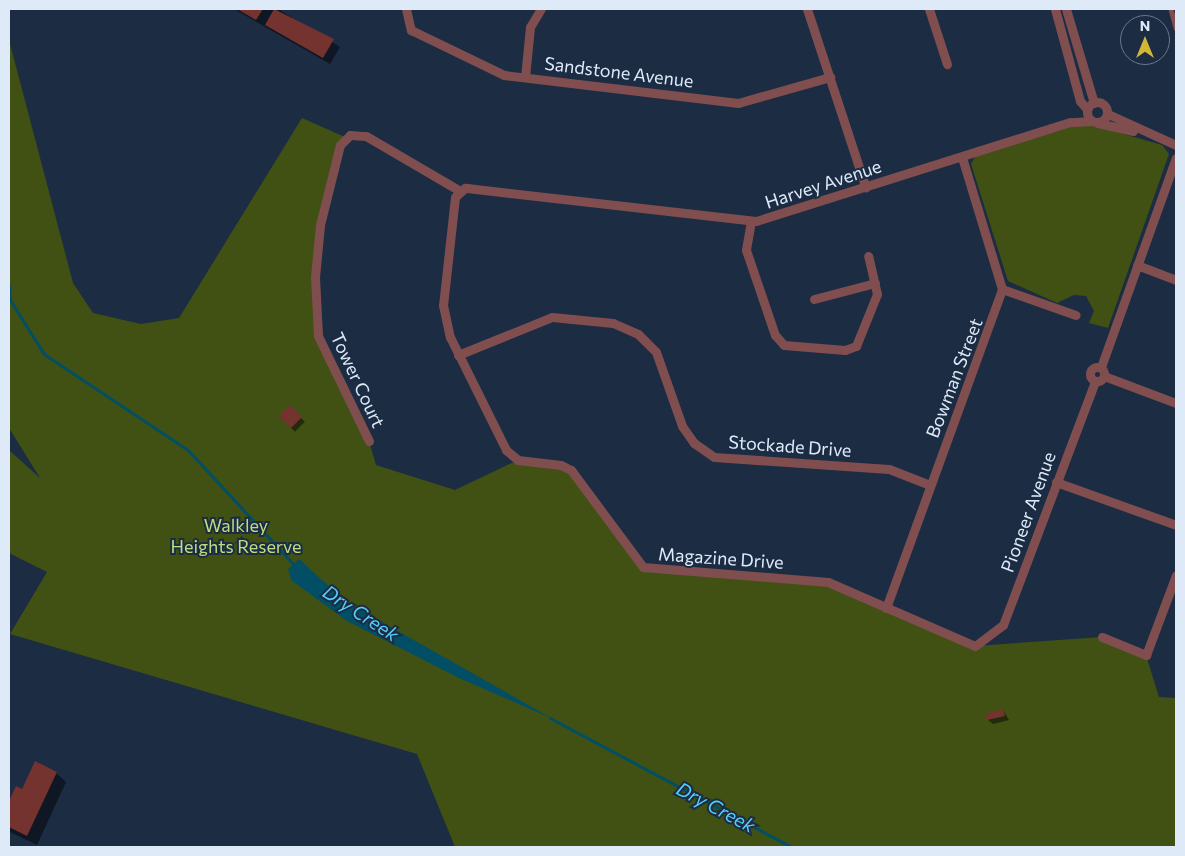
<!DOCTYPE html>
<style>
body{margin:0}
#map{position:relative;width:1185px;height:856px;overflow:hidden;background:#1b2c43;font-family:Commissioner,sans-serif}
div>[style]{position:absolute}
.green>*{inset:0;background:#405113}
.water>*{inset:0;background:#024f65}
.shadow>*{inset:0;background:#0007;transform-origin:0 0}
.stream>*{height:3px;margin:-1.5px;padding:0 1.5px;transform-origin:1.5px;border-radius:1.5px;background:#024f65}
.building>*{inset:0;background:#75332f;transform-origin:0 0}
.lane>*{height:4.5px;margin:-2.25px;padding:0 2.25px;transform-origin:2.25px;border-radius:2.25px;background:#804e4f}
.street>*{height:9px;margin:-4.5px;padding:0 4.5px;transform-origin:4.5px;border-radius:4.5px;background:#804e4f}
.street>.ring{margin:-4.5px;padding:0;box-sizing:content-box;background:none;border:9px solid #804e4f;border-radius:50%}
span{translate:-50% -50%;white-space:nowrap;text-align:center;line-height:1.15;-webkit-text-stroke:4px #1b2c43;paint-order:stroke}
.street-label{font-size:18px;color:#dfeaf9}
.park-label{font-size:18px;color:#bedc80}
.water-label{font-size:19px;color:#54cef9;font-style:italic}
.frame{position:absolute;inset:0;border:10px solid #dfeaf9;pointer-events:none}
.north{position:absolute;left:1120px;top:15px;width:50px;height:50px;box-sizing:border-box;background:#1b2c43;border:1px solid #69788c;border-radius:50%;rotate:0deg;font-size:14px;font-weight:700;line-height:20px;text-align:center;color:#dfeaf9}
.north::after{content:'';display:block;margin:auto;width:18px;height:22px;background:#d1b736;clip-path:polygon(50% 0,100% 100%,50% 72%,0 100%)}
</style>
<div id="map">
<div class="green">
<i style="clip-path:polygon(9px 40px,73px 283px,93px 313px,141px 324px,179px 318px,302px 118px,347px 138px,330px 187px,316px 264px,325px 356px,369px 441px,376px 465px,455px 490px,518px 460px,567px 467px,642px 567px,828px 582px,975px 646px,1102px 637px,1146px 655px,1159px 697px,1176px 698px,1176px 847px,455px 847px,417px 754px,10px 634px,47px 572px,9px 553px,9px 450px,40px 478px,9px 428px)"></i>
<i style="clip-path:polygon(1070px 125px,1092px 125px,1162px 145px,1169px 154px,1108px 328px,1089px 323px,1094px 311px,1086px 296px,1074px 295px,1057px 303px,1008px 281px,971px 164px,976px 155px)"></i>
</div>
<div class="water">
<i style="clip-path:polygon(299px 559px,345px 601px,553px 719px,459px 678px,347px 621px,291px 580px,288px 569px)"></i>
</div>
<div class="shadow">
<i style="clip-path:polygon(234px 9px,278px 9px,340px 47px,330px 64px)"></i>
<i style="left:290px;top:407px;width:21px;height:14px;rotate:45deg"></i>
<i style="clip-path:polygon(1003px 710px,1009px 720px,993px 724px,988px 720px,987px 715px)"></i>
<i style="clip-path:polygon(56px 773px,66px 782px,37px 845px,10px 832px,9px 804px,17px 788px,22px 790px)"></i>
</div>
<div class="stream">
<i style="left:9px;top:286px;width:14px;rotate:86deg"></i>
<i style="left:10px;top:300px;width:64px;rotate:57.8deg"></i>
<i style="left:44px;top:354px;width:173px;rotate:33.7deg"></i>
<i style="left:188px;top:450px;width:159px;rotate:47.3deg"></i>
<i style="left:550px;top:718px;width:274px;rotate:28.1deg"></i>
</div>
<div class="building">
<i style="clip-path:polygon(237px 9px,263px 9px,256px 20px)"></i>
<i style="clip-path:polygon(274px 9px,334px 39px,323px 58px,265px 25px)"></i>
<i style="left:290px;top:405px;width:17px;height:16px;rotate:45deg"></i>
<i style="clip-path:polygon(1003px 709px,1005px 716px,987px 720px,985px 714px)"></i>
<i style="clip-path:polygon(35px 761px,57px 772px,27px 836px,9px 827px,9px 801px,16px 786px,22px 789px)"></i>
</div>
<div class="lane">
<i style="left:1171px;top:9px;width:20px;rotate:75deg"></i>
</div>
<div class="street">
<i style="left:406px;top:9px;width:22px;rotate:77deg"></i>
<i style="left:411px;top:30px;width:103px;rotate:25.8deg"></i>
<i style="left:504px;top:75px;width:236px;rotate:6.8deg"></i>
<i style="left:738px;top:103px;width:96px;rotate:-15.8deg"></i>
<i style="left:807px;top:9px;width:188px;rotate:71.8deg"></i>
<i style="left:929px;top:9px;width:58px;rotate:71.9deg"></i>
<i style="left:1055px;top:9px;width:95px;rotate:74.8deg"></i>
<i style="left:1080px;top:101px;width:11px;rotate:49deg"></i>
<i style="left:1066px;top:9px;width:98px;rotate:73.4deg"></i>
<i style="left:525px;top:77px;width:50px;rotate:-84.3deg"></i>
<i style="left:530px;top:27px;width:21px;rotate:-59deg"></i>
<i class="ring" style="left:1087px;top:102px;width:11px;height:11px"></i>
<i style="left:1108px;top:114px;width:75px;rotate:24.5deg"></i>
<i style="left:1092px;top:121px;width:22px;rotate:177deg"></i>
<i style="left:1070px;top:122px;width:329px;rotate:162.5deg"></i>
<i style="left:756px;top:221px;width:293px;rotate:-173.5deg"></i>
<i style="left:465px;top:188px;width:13px;rotate:138deg"></i>
<i style="left:455px;top:197px;width:109px;rotate:96.3deg"></i>
<i style="left:443px;top:305px;width:33px;rotate:78deg"></i>
<i style="left:450px;top:337px;width:126px;rotate:63.6deg"></i>
<i style="left:506px;top:450px;width:16px;rotate:40deg"></i>
<i style="left:518px;top:460px;width:43px;rotate:6.6deg"></i>
<i style="left:561px;top:465px;width:11px;rotate:27deg"></i>
<i style="left:571px;top:470px;width:121px;rotate:53.4deg"></i>
<i style="left:643px;top:567px;width:186px;rotate:4.6deg"></i>
<i style="left:828px;top:582px;width:160px;rotate:23.5deg"></i>
<i style="left:975px;top:646px;width:35px;rotate:-37deg"></i>
<i style="left:1003px;top:625px;width:261px;rotate:-69.3deg"></i>
<i style="left:1098px;top:123px;width:36px;rotate:13deg"></i>
<i style="left:751px;top:221px;width:29px;rotate:100deg"></i>
<i style="left:746px;top:250px;width:90px;rotate:71.2deg"></i>
<i style="left:775px;top:335px;width:13px;rotate:48deg"></i>
<i style="left:784px;top:345px;width:61px;rotate:4.7deg"></i>
<i style="left:845px;top:350px;width:12px;rotate:-20deg"></i>
<i style="left:856px;top:346px;width:56px;rotate:-68deg"></i>
<i style="left:877px;top:294px;width:39px;rotate:-103deg"></i>
<i style="left:1137px;top:265px;width:42px;rotate:21deg"></i>
<i style="left:1002px;top:289px;width:78px;rotate:19.4deg"></i>
<i style="left:814px;top:299px;width:63px;rotate:-14.7deg"></i>
<i style="left:458px;top:355px;width:101px;rotate:-22deg"></i>
<i style="left:552px;top:317px;width:61px;rotate:5.6deg"></i>
<i style="left:613px;top:323px;width:27px;rotate:24deg"></i>
<i style="left:638px;top:334px;width:25px;rotate:45deg"></i>
<i style="left:656px;top:352px;width:78px;rotate:70.6deg"></i>
<i style="left:682px;top:426px;width:21px;rotate:55deg"></i>
<i style="left:694px;top:443px;width:24px;rotate:35deg"></i>
<i style="left:714px;top:457px;width:175px;rotate:3.9deg"></i>
<i style="left:889px;top:469px;width:44px;rotate:21.3deg"></i>
<i class="ring" style="left:1090px;top:367px;width:5px;height:5px"></i>
<i style="left:1101px;top:367px;width:222px;rotate:-70.3deg"></i>
<i style="left:1104px;top:376px;width:77px;rotate:20.6deg"></i>
<i style="left:369px;top:441px;width:117px;rotate:-115.9deg"></i>
<i style="left:318px;top:336px;width:59px;rotate:-92.9deg"></i>
<i style="left:315px;top:277px;width:52px;rotate:-84.5deg"></i>
<i style="left:320px;top:225px;width:82px;rotate:-76deg"></i>
<i style="left:340px;top:145px;width:14px;rotate:-45deg"></i>
<i style="left:350px;top:135px;width:16px;rotate:4deg"></i>
<i style="left:366px;top:136px;width:109px;rotate:30.3deg"></i>
<i style="left:1056px;top:482px;width:127px;rotate:19.7deg"></i>
<i style="left:886px;top:608px;width:339px;rotate:-70deg"></i>
<i style="left:1002px;top:289px;width:138px;rotate:-106.9deg"></i>
<i style="left:1102px;top:637px;width:48px;rotate:22.2deg"></i>
<i style="left:1146px;top:655px;width:85px;rotate:-69.4deg"></i>
</div>
<div class="street-label">
<span style="left:619px;top:72px;rotate:7deg">Sandstone Avenue</span>
<span style="left:823px;top:184px;rotate:-18deg">Harvey Avenue</span>
<span style="left:954px;top:378px;rotate:-69deg">Bowman Street</span>
<span style="left:358px;top:380px;rotate:65deg">Tower Court</span>
<span style="left:790px;top:446px;rotate:4deg">Stockade Drive</span>
<span style="left:1028px;top:512px;rotate:-70deg">Pioneer Avenue</span>
<span style="left:721px;top:558px;rotate:4deg">Magazine Drive</span>
</div>
<div class="park-label">
<span style="left:236px;top:536px">Walkley<br>Heights Reserve</span>
</div>
<div class="water-label">
<span style="left:361px;top:613px;rotate:33deg">Dry Creek</span>
<span style="left:716px;top:807px;rotate:28deg">Dry Creek</span>
</div>
<div class="frame"></div>
<div class="north">N</div>
</div>
